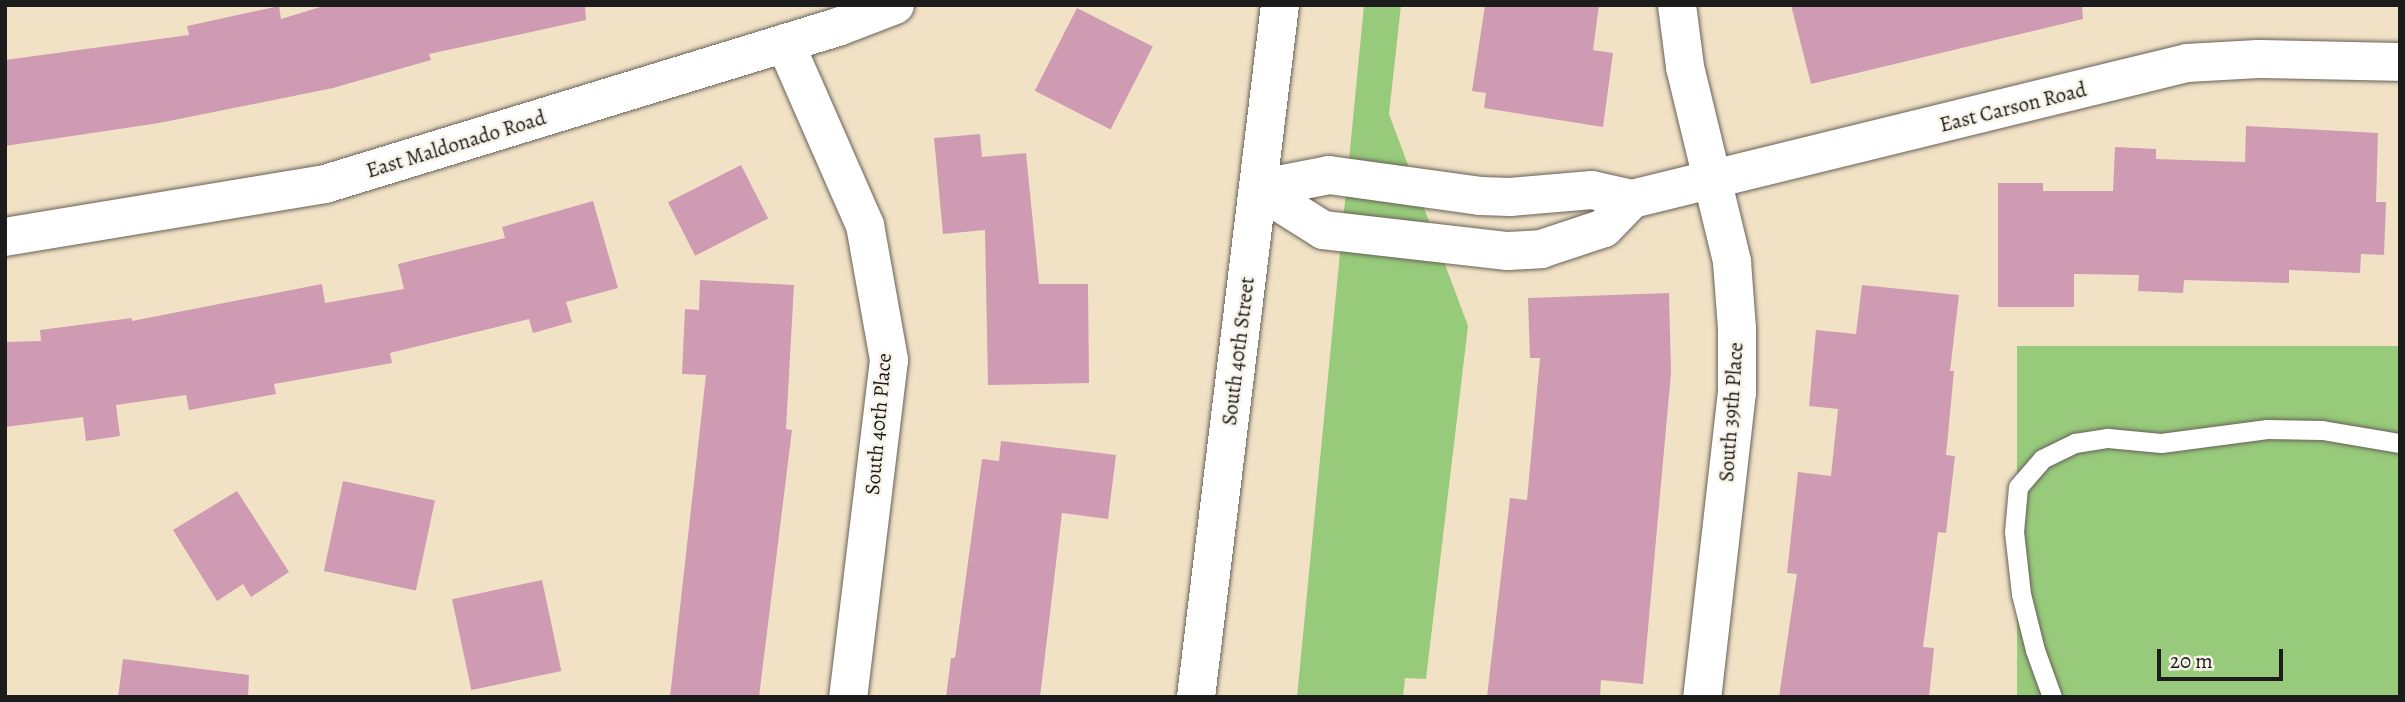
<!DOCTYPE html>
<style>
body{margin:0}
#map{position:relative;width:2405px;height:702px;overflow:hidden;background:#f1e2c6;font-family:Alegreya,serif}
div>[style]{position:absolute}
.green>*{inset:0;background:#97ca7a;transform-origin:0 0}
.building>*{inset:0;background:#ce9bb3;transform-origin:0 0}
.roads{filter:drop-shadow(0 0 2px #676158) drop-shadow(0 0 2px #676158)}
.service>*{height:19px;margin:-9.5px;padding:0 9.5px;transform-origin:9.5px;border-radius:9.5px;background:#fff}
.minor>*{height:38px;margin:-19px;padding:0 19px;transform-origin:19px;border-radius:19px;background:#fff}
.secondary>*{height:38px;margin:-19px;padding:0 19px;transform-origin:19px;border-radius:19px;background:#fff}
span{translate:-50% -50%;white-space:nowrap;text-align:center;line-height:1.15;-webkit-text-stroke:5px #f7f3e8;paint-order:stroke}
.street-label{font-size:21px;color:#1c1c1c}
.frame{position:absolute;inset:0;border:7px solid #1c1c1c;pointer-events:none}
.scale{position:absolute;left:2157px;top:649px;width:126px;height:32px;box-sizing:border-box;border:4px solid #1c1c1c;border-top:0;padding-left:9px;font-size:21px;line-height:24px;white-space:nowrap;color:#1c1c1c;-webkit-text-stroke:5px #f7f3e8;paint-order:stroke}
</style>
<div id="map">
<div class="green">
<i style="clip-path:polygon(1364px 5px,1401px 5px,1389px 114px,1468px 326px,1426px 679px,1405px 678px,1403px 697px,1297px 697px)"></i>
<i style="left:2017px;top:346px;width:383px;height:353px"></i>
</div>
<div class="building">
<i style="clip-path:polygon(327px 5px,585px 5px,586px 20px,429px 54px,431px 60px,333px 88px,159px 123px,5px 146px,5px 60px,189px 35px,187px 26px,279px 6px,281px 19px)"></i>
<i style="clip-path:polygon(1485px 5px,1599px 5px,1593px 50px,1613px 53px,1603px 127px,1484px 108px,1486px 93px,1472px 91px)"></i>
<i style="clip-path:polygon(1791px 5px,2082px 5px,2083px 19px,1811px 84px)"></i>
<i style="left:1077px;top:8px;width:85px;height:93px;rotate:27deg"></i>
<i style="clip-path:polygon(2246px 126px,2378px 133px,2376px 202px,2386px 202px,2384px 255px,2361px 254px,2360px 273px,2289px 270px,2289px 283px,2184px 280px,2183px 293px,2138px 291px,2139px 275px,2074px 274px,2074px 307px,1998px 307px,1998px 183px,2043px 183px,2043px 191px,2113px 191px,2115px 147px,2156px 149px,2156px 159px,2245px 162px)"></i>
<i style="clip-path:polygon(980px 134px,982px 157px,1026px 153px,1039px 284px,1088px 284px,1089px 383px,988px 385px,985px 230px,943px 234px,934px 138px)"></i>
<i style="left:741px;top:165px;width:60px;height:82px;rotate:63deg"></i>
<i style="clip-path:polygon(593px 201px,618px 288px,566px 302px,572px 322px,533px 333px,529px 319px,390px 353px,392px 363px,274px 384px,276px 394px,189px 410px,186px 395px,116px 405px,120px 436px,86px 441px,83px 417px,5px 427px,5px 342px,41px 341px,40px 330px,132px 318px,132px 321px,322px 284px,325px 303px,404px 289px,398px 264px,505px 238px,502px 227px)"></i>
<i style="clip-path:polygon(700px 280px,794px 285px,786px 429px,792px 430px,759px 697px,670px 697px,706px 375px,682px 374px,685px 309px,699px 310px)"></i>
<i style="clip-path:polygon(1862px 285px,1959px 295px,1950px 371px,1954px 371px,1946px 455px,1955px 456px,1946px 533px,1938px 532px,1923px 647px,1934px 648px,1929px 697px,1779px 697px,1797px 574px,1787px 573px,1798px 472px,1831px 476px,1838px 409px,1809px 406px,1816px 330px,1856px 334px)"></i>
<i style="clip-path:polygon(1669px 293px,1671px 373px,1643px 684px,1601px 680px,1600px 697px,1487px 697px,1510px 498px,1527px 500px,1540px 358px,1530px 358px,1528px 298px)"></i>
<i style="clip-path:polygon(1001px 441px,1116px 455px,1108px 519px,1062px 513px,1040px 697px,946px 697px,951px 658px,955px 658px,982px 459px,999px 461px)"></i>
<i style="left:343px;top:481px;width:94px;height:92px;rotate:12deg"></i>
<i style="clip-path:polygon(237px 491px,289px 572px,251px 597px,243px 584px,217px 601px,173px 530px)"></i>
<i style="left:542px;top:580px;width:93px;height:92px;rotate:78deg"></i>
<i style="clip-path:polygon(123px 659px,249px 675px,248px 697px,118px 697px)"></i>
</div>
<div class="roads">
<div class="service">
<i style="left:2052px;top:697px;width:50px;rotate:-109.9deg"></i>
<i style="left:2035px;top:650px;width:58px;rotate:-104deg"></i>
<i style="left:2021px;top:594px;width:62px;rotate:-96.4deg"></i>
<i style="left:2014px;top:532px;width:45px;rotate:-84.9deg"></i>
<i style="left:2018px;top:487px;width:37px;rotate:-49deg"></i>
<i style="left:2042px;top:459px;width:37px;rotate:-26deg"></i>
<i style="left:2075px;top:443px;width:33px;rotate:-9deg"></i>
<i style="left:2108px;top:438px;width:53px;rotate:5.4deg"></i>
<i style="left:2161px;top:443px;width:107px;rotate:-7.5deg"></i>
<i style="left:2267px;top:429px;width:55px;rotate:1deg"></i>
<i style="left:2322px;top:430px;width:79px;rotate:9.5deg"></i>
</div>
<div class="minor">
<i style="left:1677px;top:5px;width:63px;rotate:82.6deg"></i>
<i style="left:1685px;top:67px;width:201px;rotate:76.4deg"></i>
<i style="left:1732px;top:262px;width:66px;rotate:85.7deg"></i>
<i style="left:1737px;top:328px;width:64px;rotate:90deg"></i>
<i style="left:1737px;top:392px;width:307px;rotate:96.5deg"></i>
<i style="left:785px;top:43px;width:199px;rotate:66.3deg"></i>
<i style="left:865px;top:225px;width:137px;rotate:79.9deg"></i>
<i style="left:889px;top:360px;width:339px;rotate:96.9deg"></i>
<i style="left:1258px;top:189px;width:72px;rotate:-11.2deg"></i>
<i style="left:1329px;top:175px;width:152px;rotate:7.9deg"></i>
<i style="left:1480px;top:196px;width:30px;rotate:2deg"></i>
<i style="left:1510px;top:197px;width:82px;rotate:-4.9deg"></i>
<i style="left:1592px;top:190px;width:41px;rotate:12.7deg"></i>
<i style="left:1632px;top:199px;width:571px;rotate:-13.77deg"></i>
<i style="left:2187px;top:63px;width:71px;rotate:-3.2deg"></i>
<i style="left:2258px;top:59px;width:142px;rotate:1.2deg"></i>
<i style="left:1258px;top:189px;width:77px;rotate:32.2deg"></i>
<i style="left:1323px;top:230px;width:186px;rotate:6.5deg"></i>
<i style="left:1508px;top:251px;width:33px;rotate:-3deg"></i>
<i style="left:1541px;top:249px;width:66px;rotate:-18.4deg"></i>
<i style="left:1604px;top:228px;width:40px;rotate:-46deg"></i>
<i style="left:5px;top:237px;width:324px;rotate:-9.4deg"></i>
<i style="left:325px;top:184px;width:536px;rotate:-17.02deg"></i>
<i style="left:838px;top:27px;width:61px;rotate:-21.1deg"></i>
</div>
<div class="secondary">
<i style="left:1196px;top:697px;width:697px;rotate:-83.08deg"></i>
</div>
</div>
<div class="street-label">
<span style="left:2013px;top:107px;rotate:-14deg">East Carson Road</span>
<span style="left:456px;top:144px;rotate:-17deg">East Maldonado Road</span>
<span style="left:1238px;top:351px;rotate:-83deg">South 40th Street</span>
<span style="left:1731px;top:412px;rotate:-86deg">South 39th Place</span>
<span style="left:878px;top:424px;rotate:-85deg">South 40th Place</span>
</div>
<div class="frame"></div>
<div class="scale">20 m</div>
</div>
